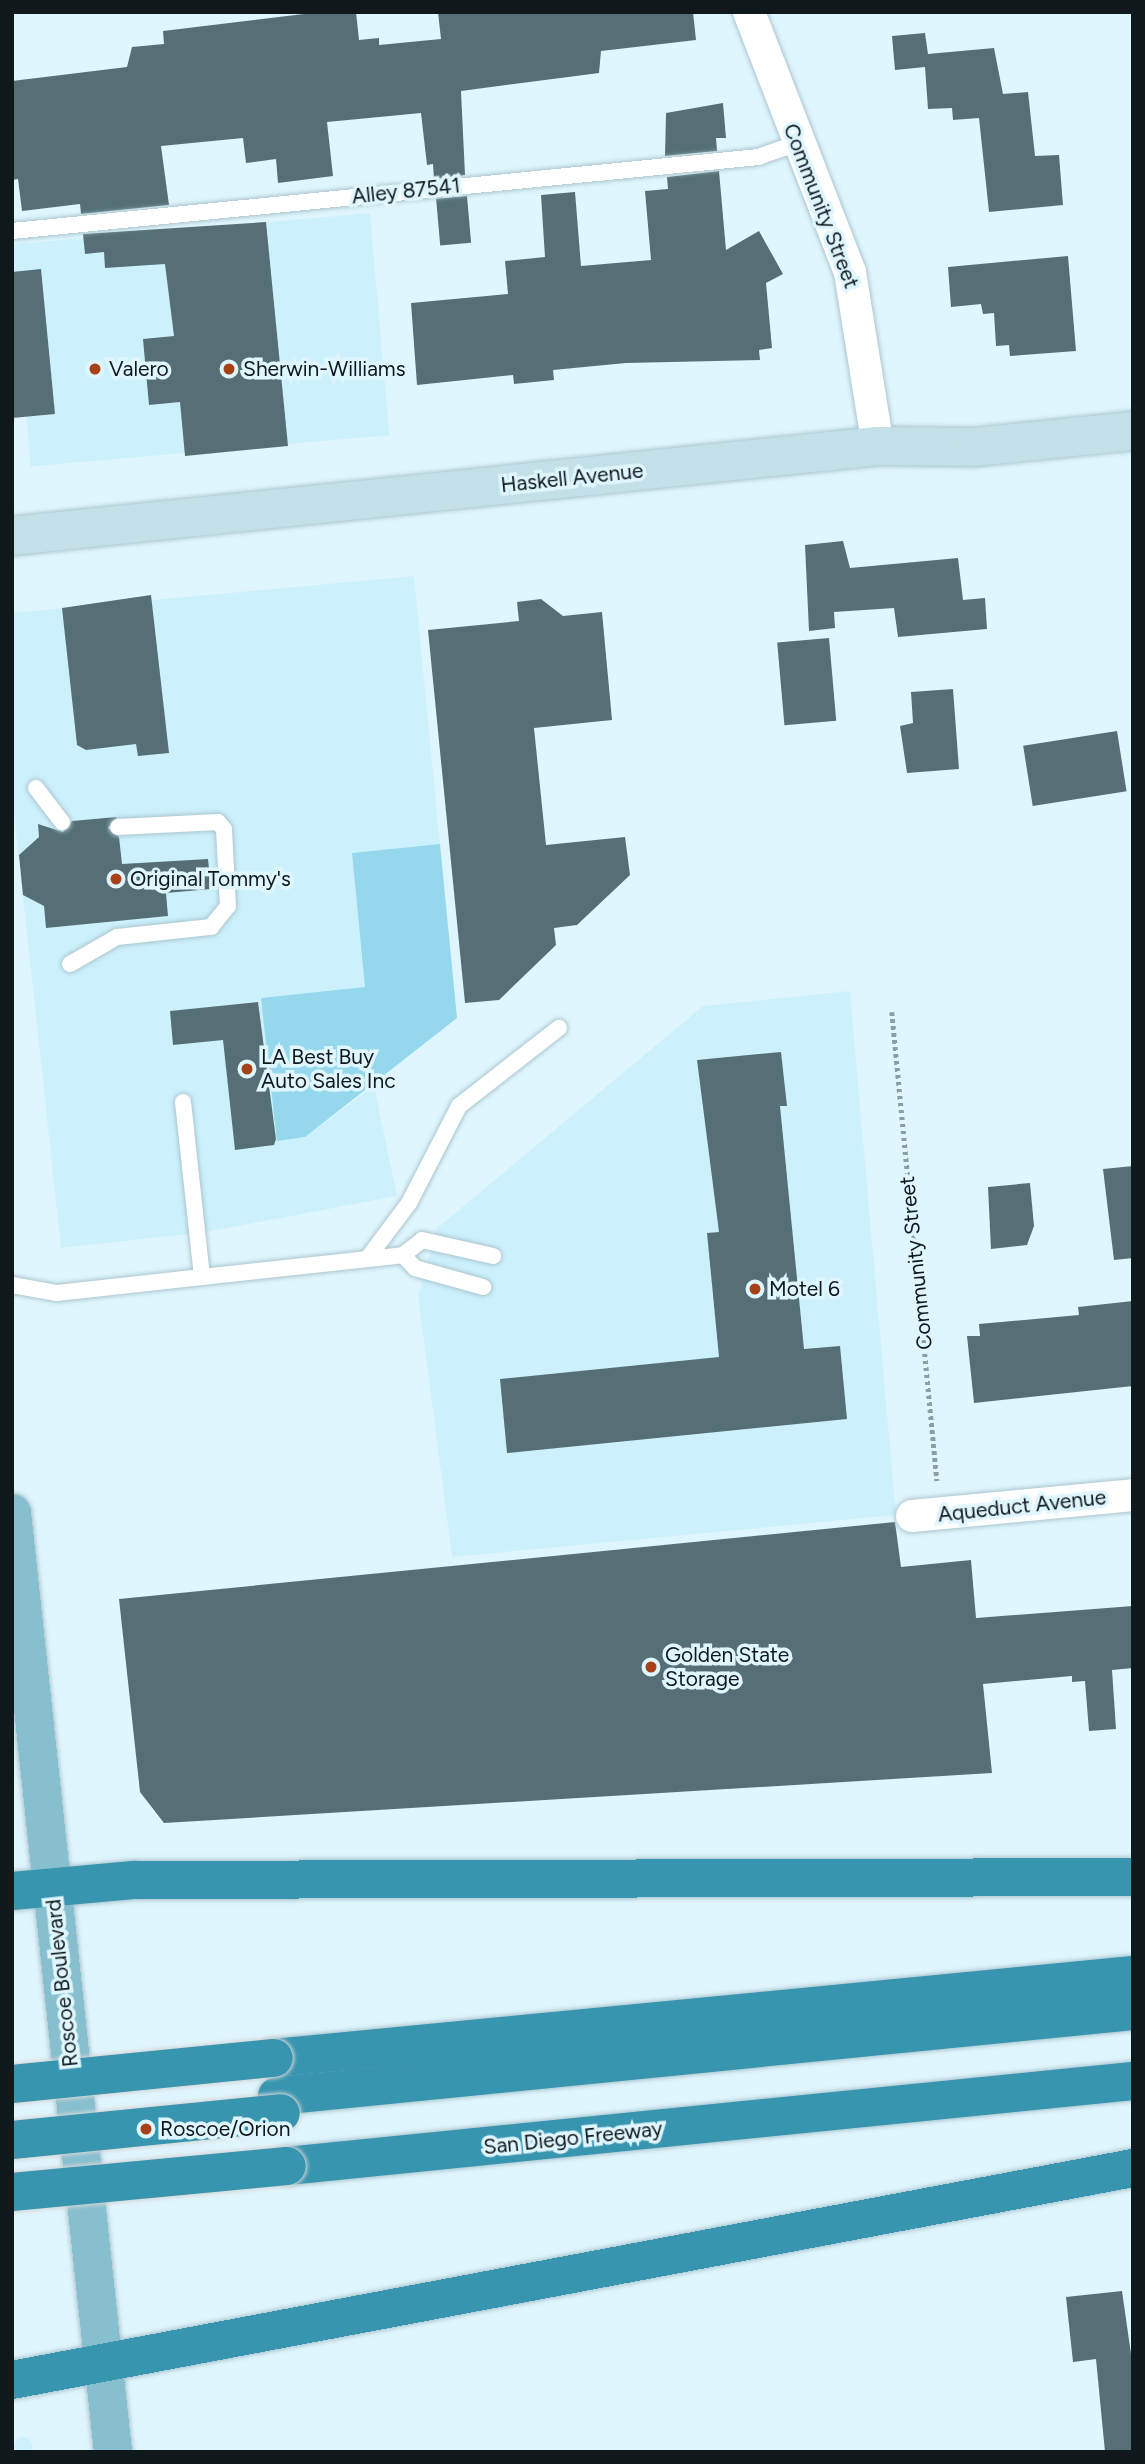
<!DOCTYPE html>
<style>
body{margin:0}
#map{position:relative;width:1145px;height:2464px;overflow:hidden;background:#e0f6fe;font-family:Figtree,sans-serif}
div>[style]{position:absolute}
.built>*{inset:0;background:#ccf1fd;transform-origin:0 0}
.round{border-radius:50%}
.green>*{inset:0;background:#95d7ec}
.building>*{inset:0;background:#566f77;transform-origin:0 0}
.path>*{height:4.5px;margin-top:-2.25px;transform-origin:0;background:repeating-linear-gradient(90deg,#8c9da3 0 3.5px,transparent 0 7px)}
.roads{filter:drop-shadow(0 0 2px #abc6cf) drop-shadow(0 0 2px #abc6cf)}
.lane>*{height:16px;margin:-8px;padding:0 8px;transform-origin:8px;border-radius:8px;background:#fff}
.street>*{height:32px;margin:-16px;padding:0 16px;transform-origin:16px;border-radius:16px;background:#fff}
.secondary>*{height:38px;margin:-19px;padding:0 19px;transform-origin:19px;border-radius:19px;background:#c3dfe7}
.primary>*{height:38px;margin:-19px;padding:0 19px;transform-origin:19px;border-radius:19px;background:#87bfcf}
.highway>*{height:38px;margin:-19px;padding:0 19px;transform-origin:19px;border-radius:19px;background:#3795af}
.bridges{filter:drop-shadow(0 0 2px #d4d6d6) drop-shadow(0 0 2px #d4d6d6)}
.highway-bridge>*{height:38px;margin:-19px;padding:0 19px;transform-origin:19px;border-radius:19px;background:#3795af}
.dots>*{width:19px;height:19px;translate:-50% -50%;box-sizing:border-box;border:4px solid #e0f6fe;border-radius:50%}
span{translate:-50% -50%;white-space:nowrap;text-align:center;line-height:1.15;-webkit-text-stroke:7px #e0f6fe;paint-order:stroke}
.street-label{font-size:21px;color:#0f191c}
.poi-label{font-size:21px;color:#0f191c}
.left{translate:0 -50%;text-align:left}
.frame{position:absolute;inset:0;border:14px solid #0f191c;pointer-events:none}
</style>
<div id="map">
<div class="built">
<i style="left:370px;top:213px;width:223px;height:360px;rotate:85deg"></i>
<i style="clip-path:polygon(414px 576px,440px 844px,352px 853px,366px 988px,261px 998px,305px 1137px,374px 1086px,397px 1196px,206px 1232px,61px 1248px,12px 795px,12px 613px)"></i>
<i style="clip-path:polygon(850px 991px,896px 1515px,452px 1557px,418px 1296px,436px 1229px,703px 1006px)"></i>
<i class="round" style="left:14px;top:2437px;width:18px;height:18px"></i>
</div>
<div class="green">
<i style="clip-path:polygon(440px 844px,457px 1018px,305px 1137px,277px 1141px,261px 998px,365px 987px,352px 853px)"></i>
</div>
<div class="building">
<i style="clip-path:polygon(320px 12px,356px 12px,359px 40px,379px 38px,379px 45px,441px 39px,438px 12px,693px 12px,696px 40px,601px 51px,599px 73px,461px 91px,465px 175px,434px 179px,433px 164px,427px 165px,421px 113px,327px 122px,333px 176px,278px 183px,276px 159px,246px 163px,243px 138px,161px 146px,169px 205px,81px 214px,80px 204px,22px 211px,18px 179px,12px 180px,12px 81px,127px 67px,132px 47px,164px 44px,163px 31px)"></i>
<i style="clip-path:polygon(925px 33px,928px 54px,994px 48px,1003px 94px,1028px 92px,1035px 156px,1059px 155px,1063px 205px,989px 212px,979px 118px,953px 120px,952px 108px,928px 109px,925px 67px,895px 70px,892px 36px)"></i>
<i style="clip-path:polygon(723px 103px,726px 138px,716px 138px,717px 151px,665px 156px,666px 113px)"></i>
<i style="clip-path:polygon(719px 171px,726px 250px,759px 231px,783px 274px,766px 283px,772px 348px,759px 350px,760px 360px,626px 363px,553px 370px,554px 380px,514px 384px,513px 375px,417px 385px,411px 303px,508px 294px,505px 261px,545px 257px,541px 195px,575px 192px,581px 266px,651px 260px,645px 191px,668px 189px,667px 177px)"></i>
<i style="left:467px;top:196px;width:47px;height:31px;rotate:85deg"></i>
<i style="clip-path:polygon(266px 222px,288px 446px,185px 456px,180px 402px,149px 405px,143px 339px,174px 336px,165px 264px,105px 268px,104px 252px,85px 254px,83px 234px)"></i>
<i style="clip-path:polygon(1068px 256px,1076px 351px,1010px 356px,1009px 345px,996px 346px,994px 313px,983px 314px,981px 304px,951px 307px,948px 267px)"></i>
<i style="clip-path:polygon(41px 269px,55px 414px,12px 418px,12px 272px)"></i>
<i style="clip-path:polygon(843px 541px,850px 568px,958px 558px,963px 600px,985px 598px,987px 629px,898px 637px,894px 608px,834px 612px,835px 628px,809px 631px,805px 545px)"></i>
<i style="clip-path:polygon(151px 595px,169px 753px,138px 756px,136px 744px,86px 750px,77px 745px,62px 608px)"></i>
<i style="clip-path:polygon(541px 599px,563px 616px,602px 612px,612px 720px,534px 728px,546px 845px,625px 837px,630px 875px,577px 925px,554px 928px,556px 945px,499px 1000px,465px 1003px,428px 630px,519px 621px,517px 602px)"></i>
<i style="left:829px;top:638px;width:83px;height:52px;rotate:85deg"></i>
<i style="clip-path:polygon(953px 689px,959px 769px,907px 773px,900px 726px,913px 723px,911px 692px)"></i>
<i style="left:1117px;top:731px;width:61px;height:95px;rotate:81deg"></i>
<i style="clip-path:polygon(117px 817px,108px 828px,119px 837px,122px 864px,208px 859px,211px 889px,166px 893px,168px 916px,46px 928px,44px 906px,23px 895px,19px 855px,39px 837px,38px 824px,63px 832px,72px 821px)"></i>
<i style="clip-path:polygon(258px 1002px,276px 1139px,274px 1145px,235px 1150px,223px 1040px,173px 1045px,170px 1011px)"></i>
<i style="clip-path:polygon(781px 1052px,787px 1106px,780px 1106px,804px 1349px,840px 1346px,847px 1419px,507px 1453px,500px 1379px,719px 1357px,707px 1233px,719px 1232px,697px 1060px)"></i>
<i style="clip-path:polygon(1133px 1166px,1133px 1258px,1114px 1260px,1103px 1169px)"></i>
<i style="clip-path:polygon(1030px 1183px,1034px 1226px,1027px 1245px,991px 1249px,988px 1187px)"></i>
<i style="clip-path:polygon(1133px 1301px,1133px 1386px,974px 1403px,967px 1336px,980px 1336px,979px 1324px,1079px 1315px,1078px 1307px)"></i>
<i style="clip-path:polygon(895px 1522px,901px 1567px,971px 1560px,976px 1618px,1133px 1606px,1133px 1668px,1112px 1670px,1116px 1729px,1089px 1731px,1085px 1681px,1072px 1682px,1072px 1676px,983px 1684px,992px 1773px,164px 1823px,140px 1792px,119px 1599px)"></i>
<i style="clip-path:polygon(1122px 2291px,1133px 2368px,1133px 2452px,1105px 2452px,1096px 2359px,1073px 2362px,1066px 2297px)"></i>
</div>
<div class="path">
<i style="left:892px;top:1012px;width:471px;rotate:84.5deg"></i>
</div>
<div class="roads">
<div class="lane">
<i style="left:12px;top:231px;width:750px;rotate:-5.66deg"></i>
<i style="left:758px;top:157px;width:42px;rotate:-19.3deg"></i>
<i style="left:36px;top:788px;width:43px;rotate:52.6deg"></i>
<i style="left:70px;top:964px;width:54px;rotate:-29.9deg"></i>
<i style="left:117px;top:937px;width:95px;rotate:-6.1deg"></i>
<i style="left:211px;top:927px;width:27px;rotate:-51deg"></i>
<i style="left:228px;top:906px;width:77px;rotate:-93deg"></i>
<i style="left:224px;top:829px;width:9px;rotate:-131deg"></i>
<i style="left:218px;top:822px;width:100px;rotate:177.1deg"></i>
<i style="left:183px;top:1102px;width:176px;rotate:83.8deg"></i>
<i style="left:403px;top:1255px;width:18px;rotate:47deg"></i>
<i style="left:415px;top:1268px;width:71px;rotate:15.6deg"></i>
<i style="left:367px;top:1259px;width:70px;rotate:-53.1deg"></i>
<i style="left:409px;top:1203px;width:109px;rotate:-62.7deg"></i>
<i style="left:459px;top:1106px;width:127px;rotate:-38deg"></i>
<i style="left:12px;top:1285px;width:46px;rotate:10.1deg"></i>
<i style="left:57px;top:1293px;width:146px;rotate:-6.3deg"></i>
<i style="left:202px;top:1277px;width:202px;rotate:-6.2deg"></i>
<i style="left:403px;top:1255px;width:24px;rotate:-38deg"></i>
<i style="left:422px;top:1240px;width:73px;rotate:12.7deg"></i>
</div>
<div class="street">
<i style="left:749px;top:12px;width:279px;rotate:68.8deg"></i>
<i style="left:850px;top:272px;width:176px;rotate:80.9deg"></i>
<i style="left:912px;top:1516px;width:222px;rotate:-5.4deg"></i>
</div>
<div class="secondary">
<i style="left:12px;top:536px;width:871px;rotate:-5.93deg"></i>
<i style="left:878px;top:446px;width:97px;rotate:0.6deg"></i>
<i style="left:975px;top:447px;width:159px;rotate:-5.8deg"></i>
</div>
<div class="primary">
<i style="left:12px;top:1513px;width:944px;rotate:83.86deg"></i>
</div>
<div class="highway">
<i style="left:12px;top:1891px;width:122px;rotate:-5.2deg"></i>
<i style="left:134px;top:1880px;width:999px;rotate:-0.17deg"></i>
<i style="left:274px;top:2058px;width:863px;rotate:-5.52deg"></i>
<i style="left:277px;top:2096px;width:860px;rotate:-5.67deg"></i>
<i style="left:287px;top:2166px;width:850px;rotate:-5.74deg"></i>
<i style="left:12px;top:2380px;width:1141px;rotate:-10.71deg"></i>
</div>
</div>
<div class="bridges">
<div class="highway-bridge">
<i style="left:12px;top:2084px;width:263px;rotate:-5.7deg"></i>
<i style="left:12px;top:2140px;width:270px;rotate:-5.7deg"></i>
<i style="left:12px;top:2192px;width:276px;rotate:-5.4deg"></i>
</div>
</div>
<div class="dots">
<i style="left:95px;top:369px;background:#a74118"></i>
<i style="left:229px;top:369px;background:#a74118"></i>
<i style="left:116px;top:879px;background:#a74118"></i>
<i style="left:247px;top:1069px;background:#a74118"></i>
<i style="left:755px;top:1289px;background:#a74118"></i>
<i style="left:651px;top:1667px;background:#a74118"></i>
<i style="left:146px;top:2129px;background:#a74118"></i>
</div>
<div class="street-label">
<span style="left:406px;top:191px;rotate:-6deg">Alley 87541</span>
<span style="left:821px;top:206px;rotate:69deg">Community Street</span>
<span style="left:572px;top:478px;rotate:-6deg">Haskell Avenue</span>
<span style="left:916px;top:1263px;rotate:-96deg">Community Street</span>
<span style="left:1022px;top:1506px;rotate:-6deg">Aqueduct Avenue</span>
<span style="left:62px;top:1983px;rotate:-96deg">Roscoe Boulevard</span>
<span style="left:573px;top:2138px;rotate:-6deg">San Diego Freeway</span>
</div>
<div class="poi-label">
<span class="left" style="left:109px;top:369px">Valero</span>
<span class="left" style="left:243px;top:369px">Sherwin-Williams</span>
<span class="left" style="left:130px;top:879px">Original Tommy's</span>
<span class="left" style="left:261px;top:1069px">LA Best Buy<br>Auto Sales Inc</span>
<span class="left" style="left:769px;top:1289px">Motel 6</span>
<span class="left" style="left:665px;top:1667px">Golden State<br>Storage</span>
<span class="left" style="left:160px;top:2129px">Roscoe/Orion</span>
</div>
<div class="frame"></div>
</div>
